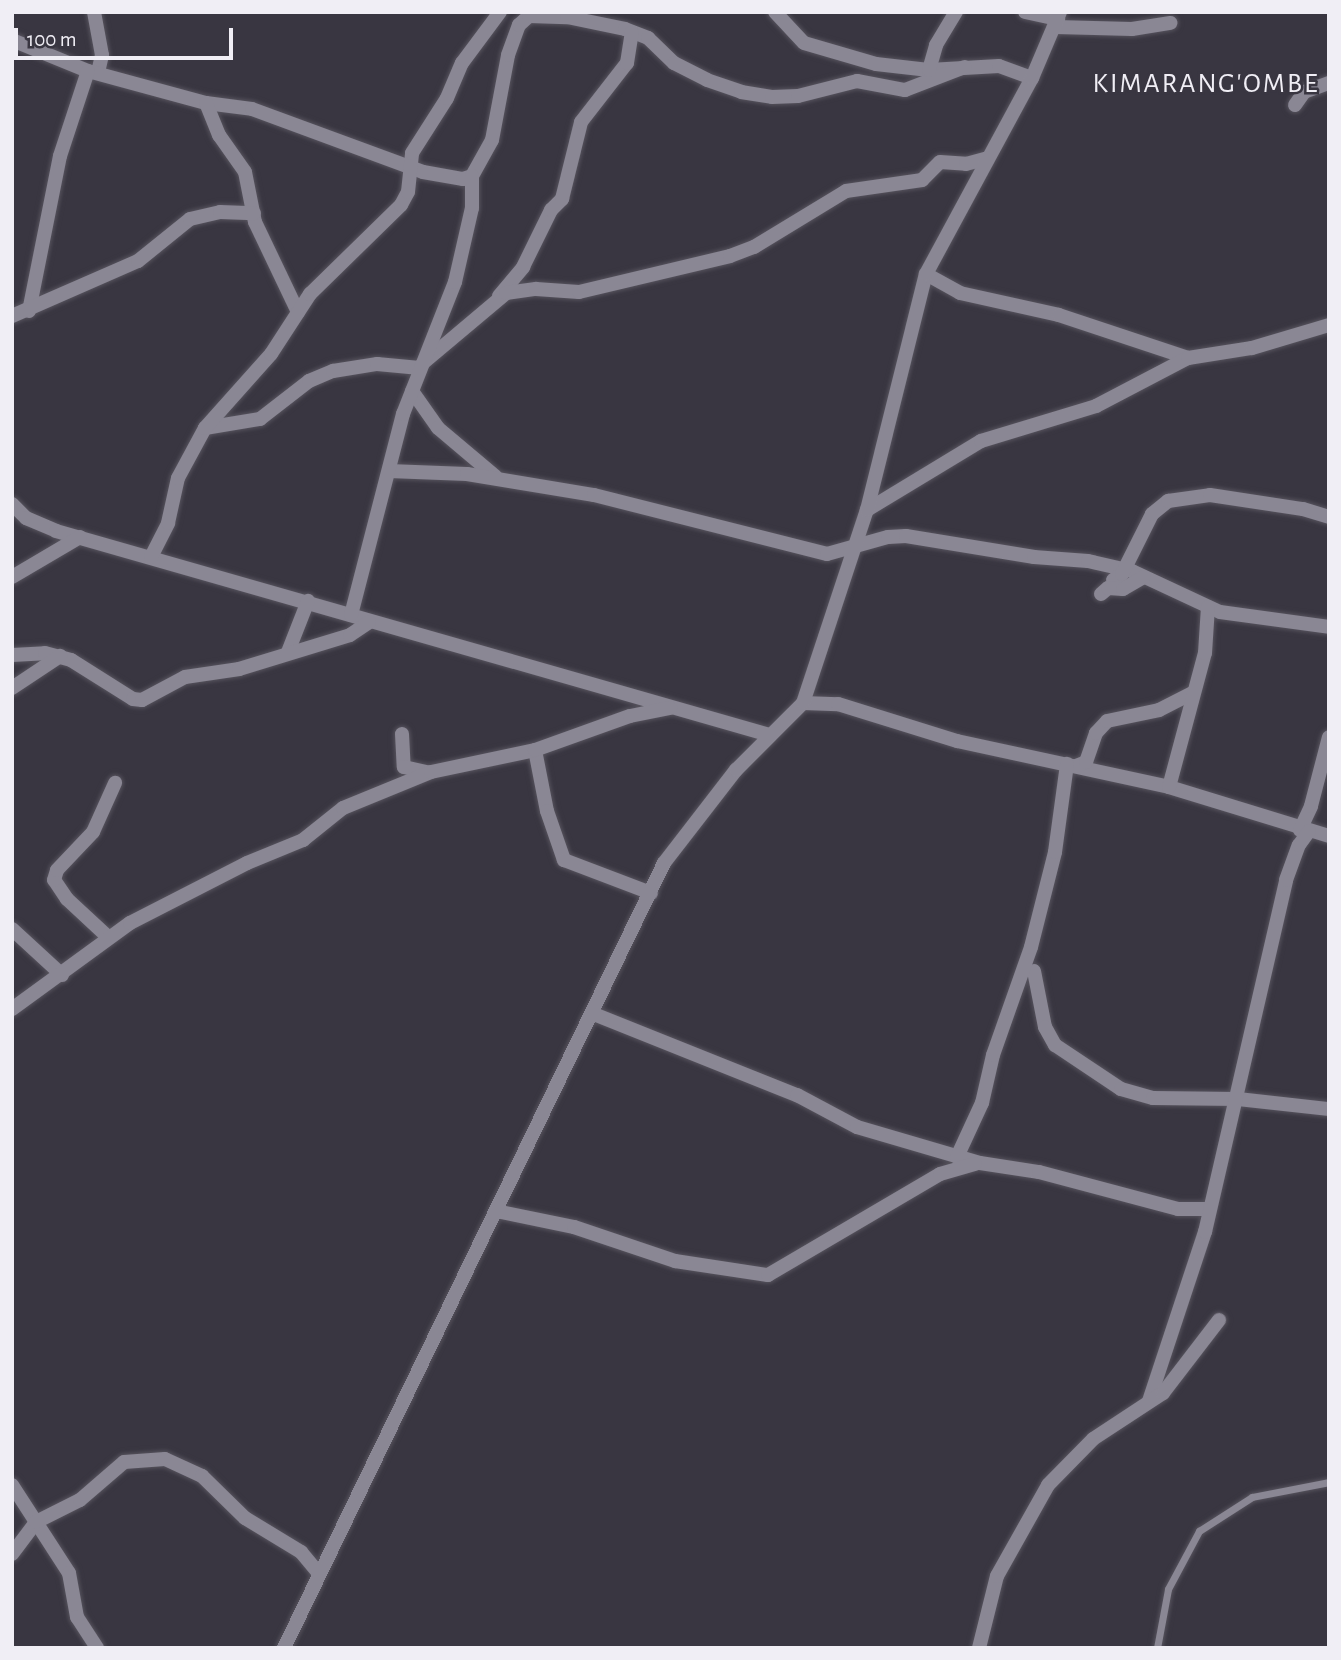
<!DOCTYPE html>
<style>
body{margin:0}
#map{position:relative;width:1341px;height:1660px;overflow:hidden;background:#393641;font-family:"Alegreya Sans",sans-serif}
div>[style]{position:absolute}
.roads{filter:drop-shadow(0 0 2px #56535d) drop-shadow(0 0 2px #56535d)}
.service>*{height:7px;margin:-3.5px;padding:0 3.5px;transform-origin:3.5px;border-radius:3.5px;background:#8a8794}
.minor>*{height:14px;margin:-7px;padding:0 7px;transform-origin:7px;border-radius:7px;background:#8a8794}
span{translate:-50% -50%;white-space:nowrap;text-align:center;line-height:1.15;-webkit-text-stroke:5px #393641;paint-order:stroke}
.quarter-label{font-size:28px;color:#f0eef5;letter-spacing:2px}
.frame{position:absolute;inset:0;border:14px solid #f0eef5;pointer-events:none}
.scale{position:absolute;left:14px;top:28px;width:219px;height:32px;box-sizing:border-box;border:4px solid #f0eef5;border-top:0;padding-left:9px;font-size:21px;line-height:24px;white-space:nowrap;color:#f0eef5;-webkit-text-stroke:5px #393641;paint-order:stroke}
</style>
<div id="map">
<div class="roads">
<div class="service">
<i style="left:1157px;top:1648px;width:60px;rotate:-79.4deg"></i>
<i style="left:1168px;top:1589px;width:66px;rotate:-61.9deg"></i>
<i style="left:1199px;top:1531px;width:63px;rotate:-32.7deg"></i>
<i style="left:1252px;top:1497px;width:78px;rotate:-11deg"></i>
</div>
<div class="minor">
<i style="left:94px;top:12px;width:44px;rotate:79.5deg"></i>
<i style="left:102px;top:55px;width:17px;rotate:103deg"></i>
<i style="left:775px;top:12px;width:42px;rotate:46.9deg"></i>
<i style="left:804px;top:43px;width:75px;rotate:16.3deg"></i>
<i style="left:876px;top:64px;width:53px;rotate:6.5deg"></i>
<i style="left:929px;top:70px;width:70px;rotate:-3.3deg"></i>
<i style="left:999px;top:66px;width:35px;rotate:20deg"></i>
<i style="left:1025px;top:12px;width:34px;rotate:12deg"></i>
<i style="left:1056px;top:27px;width:76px;rotate:1.5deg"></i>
<i style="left:1132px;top:29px;width:39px;rotate:-9deg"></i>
<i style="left:12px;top:40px;width:82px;rotate:22.2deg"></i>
<i style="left:88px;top:71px;width:122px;rotate:15.2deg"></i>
<i style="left:206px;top:103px;width:46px;rotate:7.4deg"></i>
<i style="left:252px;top:109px;width:182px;rotate:20.2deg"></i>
<i style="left:423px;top:172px;width:41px;rotate:9.9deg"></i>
<i style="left:463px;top:179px;width:9px;rotate:-18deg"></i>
<i style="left:472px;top:176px;width:41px;rotate:-60.9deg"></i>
<i style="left:492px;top:140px;width:86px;rotate:-79.3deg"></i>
<i style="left:508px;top:55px;width:32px;rotate:-70deg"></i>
<i style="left:519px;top:25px;width:13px;rotate:-42deg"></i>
<i style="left:529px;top:16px;width:38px;rotate:2deg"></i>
<i style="left:567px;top:17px;width:59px;rotate:11.7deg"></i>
<i style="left:625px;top:29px;width:25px;rotate:21deg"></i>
<i style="left:648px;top:38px;width:36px;rotate:44deg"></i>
<i style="left:674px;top:63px;width:37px;rotate:27deg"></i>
<i style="left:707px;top:80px;width:36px;rotate:19deg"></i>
<i style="left:741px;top:92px;width:31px;rotate:9deg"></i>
<i style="left:772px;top:97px;width:26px;rotate:-2deg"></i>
<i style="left:798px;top:96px;width:61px;rotate:-14.3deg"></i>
<i style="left:857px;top:81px;width:49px;rotate:10.6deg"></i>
<i style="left:905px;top:90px;width:64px;rotate:-21deg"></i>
<i style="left:929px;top:70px;width:26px;rotate:-74deg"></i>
<i style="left:936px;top:45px;width:39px;rotate:-59deg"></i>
<i style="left:206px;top:103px;width:35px;rotate:68deg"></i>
<i style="left:219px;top:135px;width:45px;rotate:54.9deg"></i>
<i style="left:245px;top:172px;width:51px;rotate:78.7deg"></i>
<i style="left:255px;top:222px;width:100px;rotate:64.5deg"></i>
<i style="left:1295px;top:105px;width:16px;rotate:-55deg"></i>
<i style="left:1304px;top:92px;width:27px;rotate:-20deg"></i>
<i style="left:926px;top:274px;width:39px;rotate:29deg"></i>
<i style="left:960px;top:293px;width:101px;rotate:12.5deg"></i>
<i style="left:1059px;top:315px;width:136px;rotate:18.4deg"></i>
<i style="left:499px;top:296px;width:38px;rotate:-50deg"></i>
<i style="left:523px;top:267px;width:64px;rotate:-63.8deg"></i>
<i style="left:551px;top:210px;width:16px;rotate:-45deg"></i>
<i style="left:562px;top:199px;width:79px;rotate:-76.1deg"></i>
<i style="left:581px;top:122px;width:75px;rotate:-52.1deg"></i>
<i style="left:627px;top:63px;width:31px;rotate:-81deg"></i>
<i style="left:29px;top:311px;width:158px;rotate:-78.7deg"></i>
<i style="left:60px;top:156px;width:89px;rotate:-71.8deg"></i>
<i style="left:12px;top:316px;width:137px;rotate:-23.6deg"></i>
<i style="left:138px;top:261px;width:67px;rotate:-38.9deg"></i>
<i style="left:190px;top:219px;width:31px;rotate:-13deg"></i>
<i style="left:220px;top:212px;width:34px;rotate:2deg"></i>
<i style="left:423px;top:363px;width:109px;rotate:-40.1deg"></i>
<i style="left:506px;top:293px;width:30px;rotate:-8deg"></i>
<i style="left:536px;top:289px;width:43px;rotate:4deg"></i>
<i style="left:579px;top:292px;width:155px;rotate:-13.4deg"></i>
<i style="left:730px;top:256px;width:26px;rotate:-21deg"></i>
<i style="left:754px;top:247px;width:108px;rotate:-31.3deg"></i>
<i style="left:846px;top:191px;width:77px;rotate:-8.2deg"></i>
<i style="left:922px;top:180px;width:25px;rotate:-45deg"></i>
<i style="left:940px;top:162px;width:26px;rotate:4deg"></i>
<i style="left:966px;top:164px;width:20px;rotate:-15deg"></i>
<i style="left:412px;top:391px;width:45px;rotate:54.9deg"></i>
<i style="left:438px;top:428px;width:75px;rotate:40.1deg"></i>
<i style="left:205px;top:428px;width:56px;rotate:-9.3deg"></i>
<i style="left:260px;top:419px;width:62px;rotate:-37.8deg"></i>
<i style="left:309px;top:381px;width:26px;rotate:-23deg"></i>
<i style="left:333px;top:371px;width:45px;rotate:-9deg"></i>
<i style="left:377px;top:364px;width:43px;rotate:5.3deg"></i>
<i style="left:389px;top:471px;width:78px;rotate:2.2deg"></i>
<i style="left:467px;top:474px;width:129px;rotate:9.4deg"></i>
<i style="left:594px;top:495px;width:240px;rotate:14.2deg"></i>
<i style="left:827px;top:554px;width:63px;rotate:-15.6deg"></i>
<i style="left:888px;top:537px;width:18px;rotate:-3deg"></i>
<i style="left:906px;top:536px;width:130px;rotate:9.3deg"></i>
<i style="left:1034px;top:557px;width:54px;rotate:4.2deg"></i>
<i style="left:1088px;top:561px;width:45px;rotate:12.8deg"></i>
<i style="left:1132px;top:571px;width:97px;rotate:25deg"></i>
<i style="left:1220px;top:612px;width:110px;rotate:7.8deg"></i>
<i style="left:12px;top:504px;width:20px;rotate:45deg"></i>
<i style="left:26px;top:518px;width:33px;rotate:23deg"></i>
<i style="left:56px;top:531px;width:743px;rotate:15.95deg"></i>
<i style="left:867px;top:510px;width:133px;rotate:-31.2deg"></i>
<i style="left:981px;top:441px;width:120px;rotate:-16.9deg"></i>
<i style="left:1096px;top:406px;width:104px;rotate:-27.6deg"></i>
<i style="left:1188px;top:358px;width:65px;rotate:-8.9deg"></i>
<i style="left:1252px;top:348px;width:80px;rotate:-16.6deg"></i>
<i style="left:151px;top:557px;width:38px;rotate:-63deg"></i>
<i style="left:168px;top:523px;width:46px;rotate:-77.5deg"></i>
<i style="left:178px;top:478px;width:57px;rotate:-61.6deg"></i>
<i style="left:205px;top:428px;width:99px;rotate:-48.3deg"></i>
<i style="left:271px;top:354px;width:72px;rotate:-57deg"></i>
<i style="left:310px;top:294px;width:127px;rotate:-44.4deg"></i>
<i style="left:401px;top:205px;width:15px;rotate:-62deg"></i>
<i style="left:408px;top:192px;width:39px;rotate:-84deg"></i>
<i style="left:412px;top:153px;width:65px;rotate:-57.5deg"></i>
<i style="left:447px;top:98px;width:38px;rotate:-67deg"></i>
<i style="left:462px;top:63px;width:64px;rotate:-53.3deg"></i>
<i style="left:12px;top:577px;width:79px;rotate:-30.5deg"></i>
<i style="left:1113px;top:580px;width:11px;rotate:-34deg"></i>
<i style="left:1122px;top:574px;width:67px;rotate:-63.4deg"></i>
<i style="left:1152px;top:514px;width:21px;rotate:-39deg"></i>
<i style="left:1168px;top:501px;width:42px;rotate:-8.1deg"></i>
<i style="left:1210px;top:495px;width:94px;rotate:8.6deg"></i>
<i style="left:1303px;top:509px;width:27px;rotate:17deg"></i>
<i style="left:1101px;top:594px;width:9px;rotate:-41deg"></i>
<i style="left:1108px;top:588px;width:15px;rotate:4deg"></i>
<i style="left:1123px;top:589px;width:24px;rotate:-30deg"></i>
<i style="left:351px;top:615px;width:208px;rotate:-75.5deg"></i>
<i style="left:403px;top:414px;width:142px;rotate:-68.5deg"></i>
<i style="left:455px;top:282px;width:76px;rotate:-77.1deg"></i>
<i style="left:472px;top:208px;width:32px;rotate:-90deg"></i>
<i style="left:288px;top:652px;width:55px;rotate:-68.6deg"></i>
<i style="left:12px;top:655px;width:33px;rotate:-3deg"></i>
<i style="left:45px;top:653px;width:27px;rotate:15deg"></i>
<i style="left:71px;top:660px;width:73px;rotate:32.2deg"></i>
<i style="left:133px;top:699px;width:9px;rotate:6deg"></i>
<i style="left:142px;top:700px;width:49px;rotate:-28.1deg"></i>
<i style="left:185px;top:677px;width:55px;rotate:-8.4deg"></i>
<i style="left:239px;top:669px;width:116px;rotate:-17deg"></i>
<i style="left:350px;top:635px;width:23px;rotate:-34deg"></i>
<i style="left:12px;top:688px;width:58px;rotate:-33.7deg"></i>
<i style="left:803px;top:703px;width:35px;rotate:2deg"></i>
<i style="left:838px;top:704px;width:125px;rotate:17.3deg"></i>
<i style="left:957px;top:741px;width:217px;rotate:12.2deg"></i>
<i style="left:1169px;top:787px;width:167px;rotate:17deg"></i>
<i style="left:402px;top:734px;width:33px;rotate:87deg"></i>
<i style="left:404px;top:767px;width:23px;rotate:13deg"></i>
<i style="left:535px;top:750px;width:62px;rotate:78.9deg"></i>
<i style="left:547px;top:811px;width:52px;rotate:70.9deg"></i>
<i style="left:564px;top:860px;width:93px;rotate:20.8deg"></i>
<i style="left:1076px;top:766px;width:11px;rotate:-22deg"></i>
<i style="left:1086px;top:762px;width:31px;rotate:-71deg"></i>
<i style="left:1096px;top:733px;width:16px;rotate:-47deg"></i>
<i style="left:1107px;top:721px;width:53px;rotate:-11.9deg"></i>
<i style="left:1159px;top:710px;width:38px;rotate:-27deg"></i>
<i style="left:1169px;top:787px;width:139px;rotate:-75deg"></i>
<i style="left:1205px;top:653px;width:46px;rotate:-86.3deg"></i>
<i style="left:1300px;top:830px;width:26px;rotate:-65deg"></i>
<i style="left:1311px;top:806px;width:71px;rotate:-75.4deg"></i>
<i style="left:12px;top:929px;width:68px;rotate:42.6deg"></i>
<i style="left:108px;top:937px;width:56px;rotate:-137.2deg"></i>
<i style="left:67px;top:899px;width:23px;rotate:-124deg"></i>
<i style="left:54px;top:880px;width:10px;rotate:-73deg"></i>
<i style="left:57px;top:870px;width:52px;rotate:-46.5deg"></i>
<i style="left:93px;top:832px;width:54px;rotate:-65.8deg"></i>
<i style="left:1034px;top:971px;width:57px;rotate:78.9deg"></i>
<i style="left:1045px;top:1027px;width:21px;rotate:61deg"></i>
<i style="left:1055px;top:1045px;width:79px;rotate:33.7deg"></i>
<i style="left:1121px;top:1089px;width:33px;rotate:16deg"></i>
<i style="left:1153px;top:1098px;width:85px;rotate:0.7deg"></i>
<i style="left:1238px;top:1099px;width:92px;rotate:6.3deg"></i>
<i style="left:12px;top:1009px;width:146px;rotate:-36.1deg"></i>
<i style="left:130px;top:923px;width:131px;rotate:-27.1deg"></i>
<i style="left:247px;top:863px;width:61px;rotate:-22.3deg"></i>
<i style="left:303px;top:840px;width:51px;rotate:-38.7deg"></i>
<i style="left:343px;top:808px;width:95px;rotate:-22.2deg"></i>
<i style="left:431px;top:772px;width:106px;rotate:-11.9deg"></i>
<i style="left:535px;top:750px;width:101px;rotate:-19.7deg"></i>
<i style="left:630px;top:716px;width:41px;rotate:-11.3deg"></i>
<i style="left:594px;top:1014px;width:219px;rotate:21.8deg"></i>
<i style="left:797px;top:1095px;width:68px;rotate:28.1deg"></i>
<i style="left:857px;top:1127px;width:128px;rotate:16.3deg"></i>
<i style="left:980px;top:1163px;width:60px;rotate:8.7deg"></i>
<i style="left:1039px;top:1172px;width:144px;rotate:14.9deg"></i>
<i style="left:1178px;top:1209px;width:31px"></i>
<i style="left:957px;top:1157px;width:60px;rotate:-65.2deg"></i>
<i style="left:982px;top:1103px;width:49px;rotate:-77.1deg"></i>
<i style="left:993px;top:1055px;width:114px;rotate:-70.6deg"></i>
<i style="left:1031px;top:947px;width:98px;rotate:-75.8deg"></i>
<i style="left:1055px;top:852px;width:89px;rotate:-82.2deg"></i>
<i style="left:496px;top:1211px;width:80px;rotate:11.6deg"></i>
<i style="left:574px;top:1227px;width:107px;rotate:18.6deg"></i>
<i style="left:675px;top:1261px;width:94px;rotate:8.6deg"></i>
<i style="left:768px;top:1275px;width:199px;rotate:-30.4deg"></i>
<i style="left:940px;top:1174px;width:36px;rotate:-16deg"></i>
<i style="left:1149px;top:1401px;width:178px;rotate:-71.7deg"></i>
<i style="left:1205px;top:1232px;width:361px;rotate:-77deg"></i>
<i style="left:1286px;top:880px;width:37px;rotate:-70deg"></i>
<i style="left:1299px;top:845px;width:17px;rotate:-54deg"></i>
<i style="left:12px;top:1485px;width:105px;rotate:57.1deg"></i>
<i style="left:69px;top:1573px;width:45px;rotate:79.7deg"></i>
<i style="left:77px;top:1617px;width:37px;rotate:57deg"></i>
<i style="left:12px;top:1554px;width:40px;rotate:-53deg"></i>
<i style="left:36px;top:1522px;width:49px;rotate:-26.6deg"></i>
<i style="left:80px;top:1500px;width:58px;rotate:-40.8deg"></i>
<i style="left:124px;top:1462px;width:41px;rotate:-4.2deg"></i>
<i style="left:165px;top:1459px;width:41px;rotate:24.7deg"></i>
<i style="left:202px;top:1476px;width:60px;rotate:44.3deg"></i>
<i style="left:245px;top:1518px;width:66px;rotate:31.3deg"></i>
<i style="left:301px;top:1552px;width:25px;rotate:50deg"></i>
<i style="left:284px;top:1648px;width:872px;rotate:-64.17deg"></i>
<i style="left:664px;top:863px;width:118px;rotate:-52.3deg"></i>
<i style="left:736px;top:770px;width:95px;rotate:-45deg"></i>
<i style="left:803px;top:703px;width:203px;rotate:-71.7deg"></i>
<i style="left:867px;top:510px;width:243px;rotate:-76deg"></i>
<i style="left:926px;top:274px;width:223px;rotate:-61.6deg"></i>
<i style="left:1032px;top:78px;width:72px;rotate:-67deg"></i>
<i style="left:979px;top:1648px;width:74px;rotate:-76deg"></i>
<i style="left:997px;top:1576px;width:104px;rotate:-60.7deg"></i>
<i style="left:1048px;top:1485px;width:64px;rotate:-45.6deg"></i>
<i style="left:1093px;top:1439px;width:84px;rotate:-33.3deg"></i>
<i style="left:1163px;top:1393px;width:92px;rotate:-52.5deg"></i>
</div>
</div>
<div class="quarter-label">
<span style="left:1206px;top:84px">KIMARANG'OMBE</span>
</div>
<div class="frame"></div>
<div class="scale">100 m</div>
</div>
